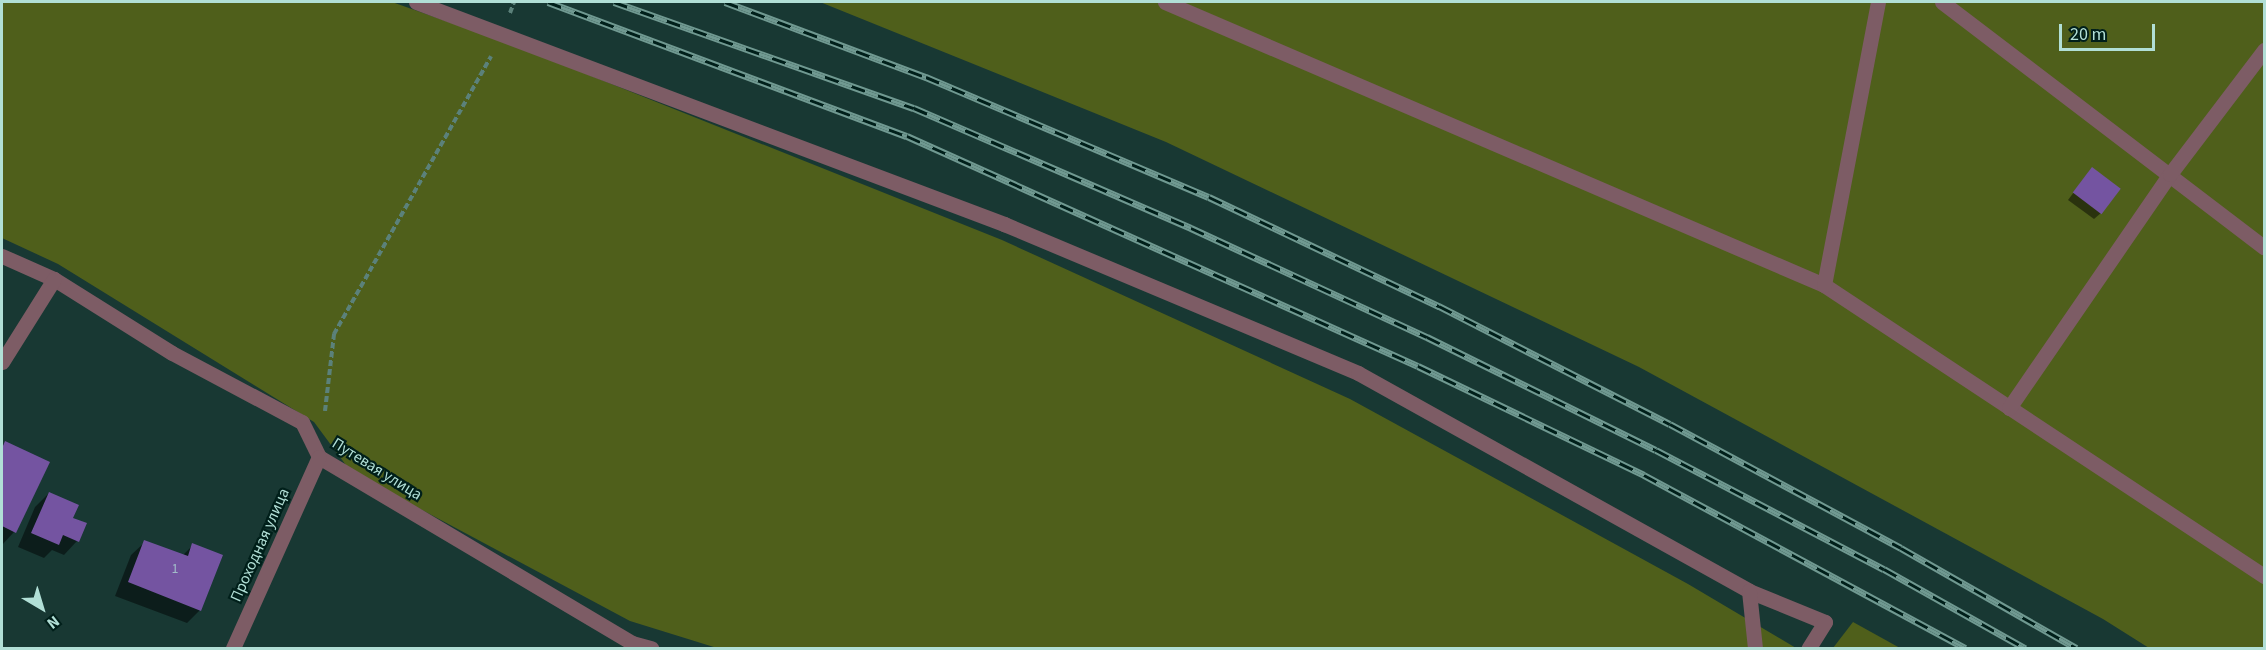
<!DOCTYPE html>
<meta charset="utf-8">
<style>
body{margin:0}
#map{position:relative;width:2266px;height:650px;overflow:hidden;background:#183833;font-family:"Source Sans 3",sans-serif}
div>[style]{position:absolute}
.green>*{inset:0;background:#4f5f1b}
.shadow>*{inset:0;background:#0007}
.building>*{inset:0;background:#7454a1;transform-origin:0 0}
.path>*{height:4px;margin-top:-2px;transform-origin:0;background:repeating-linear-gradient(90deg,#5b817a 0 6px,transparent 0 9px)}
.service>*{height:15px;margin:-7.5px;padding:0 7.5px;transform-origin:7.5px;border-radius:7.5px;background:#7d5c65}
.minor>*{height:15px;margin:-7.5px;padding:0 7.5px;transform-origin:7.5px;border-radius:7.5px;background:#7d5c65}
.rail>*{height:7px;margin-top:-3.5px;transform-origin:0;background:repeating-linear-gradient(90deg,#001f1a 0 14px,#709991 0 28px);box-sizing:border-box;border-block:2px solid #709991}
span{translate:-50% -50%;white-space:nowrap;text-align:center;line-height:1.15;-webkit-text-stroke:4.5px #001f1a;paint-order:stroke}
.number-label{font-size:14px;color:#a2bcc9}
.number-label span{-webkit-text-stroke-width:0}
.street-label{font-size:16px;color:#b1dfd6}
.frame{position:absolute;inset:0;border:3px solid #b1dfd6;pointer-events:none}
.north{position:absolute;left:12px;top:578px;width:60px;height:60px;-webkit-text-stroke:4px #001f1a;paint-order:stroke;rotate:142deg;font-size:16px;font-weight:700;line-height:24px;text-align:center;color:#b1dfd6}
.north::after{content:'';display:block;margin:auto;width:21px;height:27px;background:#b1dfd6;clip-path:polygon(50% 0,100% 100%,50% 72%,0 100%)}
.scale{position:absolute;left:2059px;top:24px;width:96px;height:27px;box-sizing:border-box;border:3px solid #b1dfd6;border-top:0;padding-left:8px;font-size:18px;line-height:21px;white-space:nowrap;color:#b1dfd6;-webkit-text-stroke:4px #001f1a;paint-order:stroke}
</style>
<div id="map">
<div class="green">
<i style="clip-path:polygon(2px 2px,392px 2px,519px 47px,1002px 240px,1350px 399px,1688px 584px,1796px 648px,717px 648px,630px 621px,351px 472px,314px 422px,58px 264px,2px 238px)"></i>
<i style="clip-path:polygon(820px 2px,2264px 2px,2264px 648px,2149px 648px,2103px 619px,1639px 367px,1166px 142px)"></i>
<i style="clip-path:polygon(1853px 622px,1900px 648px,1833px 648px)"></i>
</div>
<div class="shadow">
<i style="clip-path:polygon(2086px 176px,2101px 213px,2094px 219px,2068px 200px)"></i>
<i style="clip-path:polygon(5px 442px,14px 532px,2px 545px,2px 446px)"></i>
<i style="clip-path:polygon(49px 493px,71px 519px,85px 524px,77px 541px,64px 555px,52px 550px,44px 558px,18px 547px,35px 507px)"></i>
<i style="clip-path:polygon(145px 542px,182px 556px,193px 545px,200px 610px,187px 623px,115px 596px,131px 555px)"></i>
</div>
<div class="building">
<i style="left:2092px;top:167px;width:36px;height:32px;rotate:37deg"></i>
<i style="clip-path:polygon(5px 441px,50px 462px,16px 533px,2px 526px,2px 448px)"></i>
<i style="clip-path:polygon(49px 492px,79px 505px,73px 518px,87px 523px,79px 542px,63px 535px,59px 545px,31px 533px)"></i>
<i style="clip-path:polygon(144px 540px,188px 556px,192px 543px,223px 555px,201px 611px,128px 582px)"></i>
</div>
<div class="path">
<i style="left:510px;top:13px;width:12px;rotate:-70deg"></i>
<i style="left:325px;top:411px;width:78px;rotate:-83.3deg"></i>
<i style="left:334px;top:334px;width:319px;rotate:-60.5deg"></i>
</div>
<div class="service">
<i style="left:416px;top:2px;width:629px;rotate:20.68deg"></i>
<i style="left:1004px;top:224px;width:384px;rotate:22.8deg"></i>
<i style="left:1358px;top:373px;width:448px;rotate:29.1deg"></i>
<i style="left:1749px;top:591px;width:82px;rotate:22.2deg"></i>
<i style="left:1825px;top:622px;width:31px;rotate:122deg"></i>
<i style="left:1942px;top:2px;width:405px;rotate:37.3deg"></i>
<i style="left:1749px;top:591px;width:57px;rotate:84deg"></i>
</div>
<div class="minor">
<i style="left:1165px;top:2px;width:717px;rotate:23.24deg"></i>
<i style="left:1824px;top:285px;width:528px;rotate:33.48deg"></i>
<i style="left:2px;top:256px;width:57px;rotate:23.9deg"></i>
<i style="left:54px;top:279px;width:139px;rotate:32.1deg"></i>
<i style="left:172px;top:353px;width:147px;rotate:28deg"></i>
<i style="left:302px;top:422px;width:39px;rotate:64deg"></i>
<i style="left:319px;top:457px;width:364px;rotate:30.7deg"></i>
<i style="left:632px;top:643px;width:20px;rotate:15deg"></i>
<i style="left:1824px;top:285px;width:288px;rotate:-79.2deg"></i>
<i style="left:2px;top:362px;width:98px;rotate:-57.9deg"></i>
<i style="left:2009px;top:408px;width:284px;rotate:-55.5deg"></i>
<i style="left:2170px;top:174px;width:156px;rotate:-52.8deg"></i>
<i style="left:233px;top:648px;width:209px;rotate:-65.8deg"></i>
</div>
<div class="rail">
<i style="left:548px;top:2px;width:383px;rotate:20.5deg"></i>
<i style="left:907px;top:136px;width:560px;rotate:24.23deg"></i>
<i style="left:1418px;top:366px;width:251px;rotate:25.7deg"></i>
<i style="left:1644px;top:475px;width:365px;rotate:28.3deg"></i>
<i style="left:614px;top:2px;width:318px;rotate:19.5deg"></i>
<i style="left:914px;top:108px;width:302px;rotate:23.4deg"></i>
<i style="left:1191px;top:228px;width:260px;rotate:24.8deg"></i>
<i style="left:1427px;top:337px;width:255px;rotate:26.3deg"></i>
<i style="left:1656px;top:450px;width:257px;rotate:27.6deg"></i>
<i style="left:1884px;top:569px;width:162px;rotate:29.3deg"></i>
<i style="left:725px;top:2px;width:215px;rotate:20.5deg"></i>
<i style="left:926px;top:77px;width:307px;rotate:23deg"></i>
<i style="left:1209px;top:197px;width:255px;rotate:25.4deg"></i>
<i style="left:1439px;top:306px;width:259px;rotate:27.1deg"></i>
<i style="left:1670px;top:424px;width:262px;rotate:28.2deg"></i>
<i style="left:1901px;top:548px;width:202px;rotate:29.7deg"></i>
</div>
<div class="number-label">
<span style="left:175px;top:569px">1</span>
</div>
<div class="street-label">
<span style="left:377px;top:469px;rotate:32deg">Путевая улица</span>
<span style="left:260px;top:545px;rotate:-66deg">Проходная улица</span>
</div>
<div class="frame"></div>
<div class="north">N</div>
<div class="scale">20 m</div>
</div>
